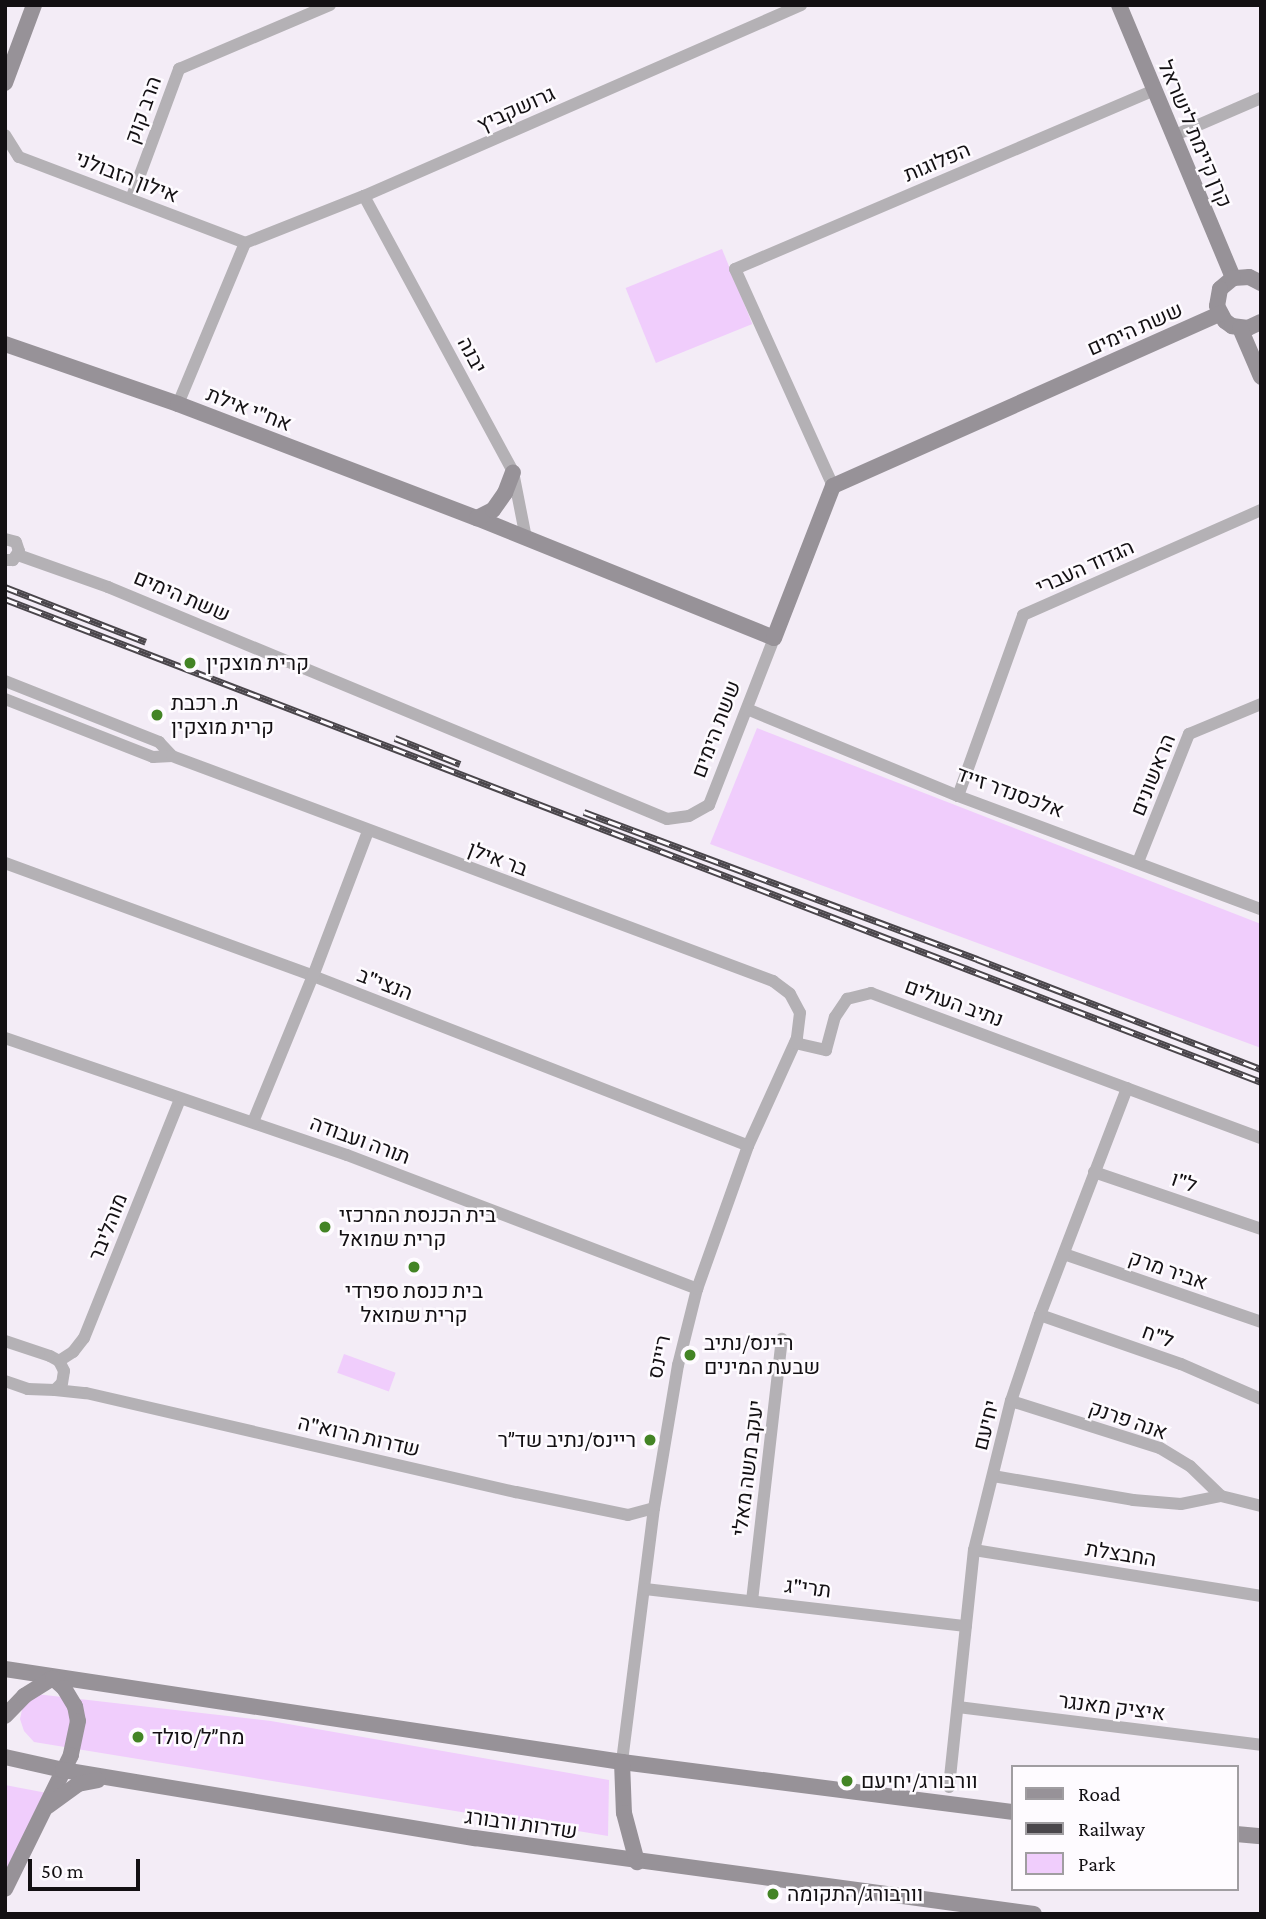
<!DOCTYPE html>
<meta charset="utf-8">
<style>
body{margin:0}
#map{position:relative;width:1266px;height:1919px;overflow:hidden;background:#f3ecf6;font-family:"Crimson Pro",Heebo,serif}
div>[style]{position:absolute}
.green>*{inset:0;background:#f0cdfc;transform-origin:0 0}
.street>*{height:12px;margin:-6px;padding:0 6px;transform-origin:6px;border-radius:6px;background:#b4b1b5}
.secondary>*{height:16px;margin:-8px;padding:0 8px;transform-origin:8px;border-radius:8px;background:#979298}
.rail>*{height:7px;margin-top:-3.5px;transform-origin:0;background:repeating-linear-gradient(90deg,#fefbff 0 13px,#4a464b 0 26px);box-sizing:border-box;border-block:2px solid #4a464b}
.dots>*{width:19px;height:19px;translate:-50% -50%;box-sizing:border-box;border:4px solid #fefbff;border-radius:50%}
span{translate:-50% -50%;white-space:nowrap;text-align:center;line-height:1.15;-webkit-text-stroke:5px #fefbff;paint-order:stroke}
.street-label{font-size:21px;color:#131013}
.poi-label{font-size:21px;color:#131013}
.left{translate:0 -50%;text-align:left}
.right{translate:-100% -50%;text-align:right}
.frame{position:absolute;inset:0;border:7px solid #131013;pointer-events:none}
.legend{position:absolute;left:1011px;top:1765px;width:228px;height:126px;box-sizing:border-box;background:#fefbff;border:2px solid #a09da1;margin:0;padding:9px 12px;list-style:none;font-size:21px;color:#131013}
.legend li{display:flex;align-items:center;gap:14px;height:35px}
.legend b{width:35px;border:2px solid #a09da1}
.scale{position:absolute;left:28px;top:1859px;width:112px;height:32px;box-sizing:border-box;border:4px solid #131013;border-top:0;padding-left:9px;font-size:21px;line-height:24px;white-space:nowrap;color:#131013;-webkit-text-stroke:5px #fefbff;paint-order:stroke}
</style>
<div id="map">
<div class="green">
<i style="left:722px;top:249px;width:81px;height:104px;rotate:68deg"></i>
<i style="clip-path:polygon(757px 728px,1261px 924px,1261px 1048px,710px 844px)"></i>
<i style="left:344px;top:1354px;width:55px;height:20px;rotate:20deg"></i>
<i style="clip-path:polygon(36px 1694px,271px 1721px,609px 1780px,608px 1836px,34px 1742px,24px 1731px,20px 1719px,23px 1705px)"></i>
<i style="clip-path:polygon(5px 1785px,47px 1793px,5px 1877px)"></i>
</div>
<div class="street">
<i style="left:5px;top:135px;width:26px;rotate:58deg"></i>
<i style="left:19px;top:157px;width:242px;rotate:20.8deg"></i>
<i style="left:1173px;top:136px;width:96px;rotate:-23.4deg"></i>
<i style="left:364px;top:196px;width:314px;rotate:61.6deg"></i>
<i style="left:513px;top:472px;width:67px;rotate:78.9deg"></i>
<i style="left:131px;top:199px;width:139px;rotate:-69.7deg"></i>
<i style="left:179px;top:69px;width:164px;rotate:-23deg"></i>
<i style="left:245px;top:243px;width:128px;rotate:-21.6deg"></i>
<i style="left:364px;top:196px;width:477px;rotate:-23.6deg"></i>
<i style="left:178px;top:404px;width:174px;rotate:-67.4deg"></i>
<i style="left:833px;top:486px;width:238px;rotate:-114.3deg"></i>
<i style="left:735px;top:269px;width:456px;rotate:-23.1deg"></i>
<i style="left:5px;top:539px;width:11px;rotate:15deg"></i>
<i style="left:16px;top:542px;width:9px;rotate:72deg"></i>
<i style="left:19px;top:551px;width:11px;rotate:124deg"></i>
<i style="left:13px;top:560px;width:8px;rotate:180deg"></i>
<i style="left:18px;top:555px;width:96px;rotate:19.6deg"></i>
<i style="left:108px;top:587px;width:605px;rotate:22.54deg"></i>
<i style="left:667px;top:819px;width:22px;rotate:-8deg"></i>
<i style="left:689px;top:816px;width:23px;rotate:-29deg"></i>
<i style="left:709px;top:805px;width:179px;rotate:-68.7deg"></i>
<i style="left:5px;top:681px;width:166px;rotate:21.6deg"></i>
<i style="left:159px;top:742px;width:19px;rotate:47deg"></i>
<i style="left:5px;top:699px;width:159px;rotate:21.4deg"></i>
<i style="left:153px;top:757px;width:19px;rotate:-3deg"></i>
<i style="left:172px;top:756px;width:642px;rotate:20.52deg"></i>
<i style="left:773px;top:981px;width:21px;rotate:37deg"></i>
<i style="left:790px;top:994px;width:21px;rotate:62deg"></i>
<i style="left:800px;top:1013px;width:25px;rotate:97deg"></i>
<i style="left:797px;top:1038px;width:119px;rotate:114.4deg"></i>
<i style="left:748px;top:1146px;width:152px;rotate:109.6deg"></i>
<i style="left:697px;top:1289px;width:78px;rotate:104deg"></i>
<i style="left:678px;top:1365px;width:145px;rotate:99.5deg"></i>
<i style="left:654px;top:1508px;width:256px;rotate:97.2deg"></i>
<i style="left:747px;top:709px;width:228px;rotate:22.4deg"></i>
<i style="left:958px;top:796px;width:323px;rotate:20.5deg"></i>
<i style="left:958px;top:796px;width:192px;rotate:-70.2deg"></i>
<i style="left:1023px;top:615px;width:260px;rotate:-23.8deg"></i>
<i style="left:1138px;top:862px;width:138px;rotate:-68.3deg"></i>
<i style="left:1189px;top:734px;width:78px;rotate:-22.6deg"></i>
<i style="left:5px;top:863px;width:328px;rotate:20.1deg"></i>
<i style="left:313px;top:976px;width:467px;rotate:21.3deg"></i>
<i style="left:5px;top:1038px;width:361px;rotate:18.9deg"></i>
<i style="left:347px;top:1155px;width:375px;rotate:20.9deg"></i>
<i style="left:795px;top:1043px;width:32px;rotate:13deg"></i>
<i style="left:826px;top:1050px;width:34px;rotate:-75deg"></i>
<i style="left:835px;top:1017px;width:22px;rotate:-56deg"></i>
<i style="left:847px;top:999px;width:25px;rotate:-14deg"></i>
<i style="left:871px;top:993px;width:416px;rotate:20.4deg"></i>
<i style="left:253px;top:1122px;width:158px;rotate:-67.7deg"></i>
<i style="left:313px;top:976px;width:155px;rotate:-69.2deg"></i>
<i style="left:1094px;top:1172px;width:176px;rotate:18.8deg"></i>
<i style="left:1064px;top:1254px;width:208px;rotate:19deg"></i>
<i style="left:1040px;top:1315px;width:149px;rotate:19.2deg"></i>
<i style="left:1181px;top:1364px;width:87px;rotate:23.6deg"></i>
<i style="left:5px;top:1341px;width:47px;rotate:18.4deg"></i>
<i style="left:50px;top:1356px;width:10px;rotate:29deg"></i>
<i style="left:59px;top:1361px;width:11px;rotate:63deg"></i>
<i style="left:64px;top:1371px;width:12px;rotate:99deg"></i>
<i style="left:62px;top:1383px;width:10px;rotate:135deg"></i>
<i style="left:55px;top:1390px;width:27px;rotate:-178deg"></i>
<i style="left:28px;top:1389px;width:24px;rotate:-161deg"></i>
<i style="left:59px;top:1361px;width:17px;rotate:-33deg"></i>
<i style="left:73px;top:1352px;width:18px;rotate:-52deg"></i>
<i style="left:84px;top:1338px;width:258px;rotate:-68.1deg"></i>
<i style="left:55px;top:1390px;width:31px;rotate:6deg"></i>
<i style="left:86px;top:1393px;width:441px;rotate:13deg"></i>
<i style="left:516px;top:1492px;width:114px;rotate:11.6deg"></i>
<i style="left:628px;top:1515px;width:27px;rotate:-15deg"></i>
<i style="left:1011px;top:1401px;width:156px;rotate:17.5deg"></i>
<i style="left:1160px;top:1448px;width:35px;rotate:31deg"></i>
<i style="left:1190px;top:1466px;width:43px;rotate:44.1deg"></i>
<i style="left:1221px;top:1496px;width:41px;rotate:14deg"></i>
<i style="left:993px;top:1476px;width:142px;rotate:9.7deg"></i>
<i style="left:1133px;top:1500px;width:48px;rotate:4.8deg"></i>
<i style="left:1181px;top:1504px;width:41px;rotate:-11.3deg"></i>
<i style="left:974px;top:1550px;width:291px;rotate:9.1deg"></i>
<i style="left:645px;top:1589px;width:323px;rotate:6.6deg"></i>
<i style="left:752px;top:1601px;width:264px;rotate:-83.5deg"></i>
<i style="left:958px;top:1707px;width:305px;rotate:7.1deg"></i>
<i style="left:949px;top:1787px;width:238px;rotate:-84deg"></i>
<i style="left:974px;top:1550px;width:154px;rotate:-76.1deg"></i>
<i style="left:1011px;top:1401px;width:91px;rotate:-71.4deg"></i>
<i style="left:1040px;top:1315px;width:243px;rotate:-69deg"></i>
</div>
<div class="secondary">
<i style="left:1119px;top:5px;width:296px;rotate:67.3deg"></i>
<i style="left:5px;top:83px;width:83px;rotate:-69.6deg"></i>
<i style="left:1261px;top:283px;width:13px;rotate:-153deg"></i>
<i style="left:1249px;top:277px;width:16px;rotate:176deg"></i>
<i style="left:1233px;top:278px;width:17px;rotate:140deg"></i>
<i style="left:1220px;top:289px;width:17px;rotate:100deg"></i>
<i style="left:1217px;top:306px;width:17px;rotate:62deg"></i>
<i style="left:1225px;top:321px;width:9px;rotate:36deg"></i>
<i style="left:1232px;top:326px;width:16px;rotate:7deg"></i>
<i style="left:1248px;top:328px;width:14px;rotate:-25deg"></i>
<i style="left:1240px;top:328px;width:53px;rotate:66.8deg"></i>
<i style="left:5px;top:344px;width:183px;rotate:19.1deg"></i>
<i style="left:178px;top:404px;width:320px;rotate:20.9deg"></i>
<i style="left:477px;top:518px;width:320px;rotate:22deg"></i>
<i style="left:774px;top:638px;width:163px;rotate:-68.8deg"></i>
<i style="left:833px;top:486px;width:424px;rotate:-24deg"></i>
<i style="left:477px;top:518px;width:18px;rotate:-27deg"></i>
<i style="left:493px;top:510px;width:21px;rotate:-55deg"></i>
<i style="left:505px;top:493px;width:22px;rotate:-69deg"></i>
<i style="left:5px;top:1669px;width:624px;rotate:8.57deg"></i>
<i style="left:622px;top:1762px;width:393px;rotate:7.3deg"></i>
<i style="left:5px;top:1716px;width:28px;rotate:-46deg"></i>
<i style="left:24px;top:1696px;width:34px;rotate:-32deg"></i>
<i style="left:53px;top:1678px;width:15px;rotate:42deg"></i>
<i style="left:64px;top:1688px;width:21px;rotate:59deg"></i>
<i style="left:75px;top:1706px;width:15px;rotate:79deg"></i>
<i style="left:78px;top:1721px;width:35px;rotate:102deg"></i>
<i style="left:71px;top:1755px;width:149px;rotate:116.2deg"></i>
<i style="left:5px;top:1757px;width:59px;rotate:12.6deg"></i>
<i style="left:63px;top:1770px;width:418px;rotate:9.4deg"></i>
<i style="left:475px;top:1838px;width:564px;rotate:7.74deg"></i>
<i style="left:622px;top:1762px;width:51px;rotate:87.8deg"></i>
<i style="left:624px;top:1813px;width:51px;rotate:75.1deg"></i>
<i style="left:48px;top:1806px;width:37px;rotate:-36deg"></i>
<i style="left:78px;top:1784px;width:20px;rotate:-11deg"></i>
<i style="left:1236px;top:1834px;width:25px;rotate:5deg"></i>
</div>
<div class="rail">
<i style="left:5px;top:587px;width:151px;rotate:21.3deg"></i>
<i style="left:5px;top:599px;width:1346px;rotate:21.03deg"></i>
<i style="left:395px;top:738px;width:70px;rotate:21.8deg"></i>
<i style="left:584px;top:812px;width:420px;rotate:20.5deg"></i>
<i style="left:977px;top:959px;width:305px;rotate:21.2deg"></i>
</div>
<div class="dots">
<i style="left:190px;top:663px;background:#438425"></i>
<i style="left:157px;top:715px;background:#438425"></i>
<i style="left:325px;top:1227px;background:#438425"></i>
<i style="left:414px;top:1267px;background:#438425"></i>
<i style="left:690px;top:1355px;background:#438425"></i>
<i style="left:650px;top:1440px;background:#438425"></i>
<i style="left:138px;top:1737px;background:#438425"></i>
<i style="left:847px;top:1781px;background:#438425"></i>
<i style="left:773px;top:1894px;background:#438425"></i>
</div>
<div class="street-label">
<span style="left:516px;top:109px;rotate:-24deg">גרושקביץ</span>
<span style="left:143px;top:110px;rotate:-70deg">הרב קוק</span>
<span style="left:1195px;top:134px;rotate:67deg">קרן קיימת לישראל</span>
<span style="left:937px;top:162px;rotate:-23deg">הפלוגות</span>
<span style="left:127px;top:177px;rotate:21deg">אילון הזבולני</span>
<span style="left:1135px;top:329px;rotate:-24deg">ששת הימים</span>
<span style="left:472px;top:355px;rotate:62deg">יבנה</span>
<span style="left:249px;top:409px;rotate:21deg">אח"י אילת</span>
<span style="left:1085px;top:567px;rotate:-24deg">הגדוד העברי</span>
<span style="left:182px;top:596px;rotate:23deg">ששת הימים</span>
<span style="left:716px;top:729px;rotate:-69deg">ששת הימים</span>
<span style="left:1153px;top:775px;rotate:-68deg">הראשונים</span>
<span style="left:1010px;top:792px;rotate:20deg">אלכסנדר זייד</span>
<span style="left:498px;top:859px;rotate:21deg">בר אילן</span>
<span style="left:385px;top:984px;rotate:21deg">הנצי"ב</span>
<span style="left:954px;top:1003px;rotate:20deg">נתיב העולים</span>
<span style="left:360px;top:1140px;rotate:20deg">תורה ועבודה</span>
<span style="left:1184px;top:1182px;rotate:19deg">ל"ו</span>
<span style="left:108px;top:1227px;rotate:-68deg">מוהליבר</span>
<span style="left:1168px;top:1270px;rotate:19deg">אביר מרק</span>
<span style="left:1158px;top:1336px;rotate:20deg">ל"ח</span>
<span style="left:659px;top:1357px;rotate:-78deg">ריינס</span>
<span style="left:1128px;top:1420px;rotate:19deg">אנה פרנק</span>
<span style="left:986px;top:1425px;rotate:-76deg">יחיעם</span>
<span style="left:359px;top:1436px;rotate:13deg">שדרות הרוא"ה</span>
<span style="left:748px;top:1468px;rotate:-83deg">יעקב משה מאלי</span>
<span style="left:1121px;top:1554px;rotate:9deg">החבצלת</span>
<span style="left:808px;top:1588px;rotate:7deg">תרי"ג</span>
<span style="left:1112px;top:1707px;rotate:7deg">איציק מאנגר</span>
<span style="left:521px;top:1824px;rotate:8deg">שדרות ורבורג</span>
</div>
<div class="poi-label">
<span class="left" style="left:206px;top:663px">קרית מוצקין</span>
<span class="left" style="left:171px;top:715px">ת. רכבת<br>קרית מוצקין</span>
<span class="left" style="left:339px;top:1227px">בית הכנסת המרכזי<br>קרית שמואל</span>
<span style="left:414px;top:1303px">בית כנסת ספרדי<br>קרית שמואל</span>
<span class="left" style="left:704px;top:1355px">ריינס/נתיב<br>שבעת המינים</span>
<span class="right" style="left:636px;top:1440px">ריינס/נתיב שד״ר</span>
<span class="left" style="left:152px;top:1737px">מח״ל/סולד</span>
<span class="left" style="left:861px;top:1781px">וורבורג/יחיעם</span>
<span class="left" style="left:787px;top:1894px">וורבורג/התקומה</span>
</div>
<div class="frame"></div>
<ul class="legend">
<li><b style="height:9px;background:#979298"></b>Road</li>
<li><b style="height:9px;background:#4a464b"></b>Railway</li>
<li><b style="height:19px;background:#f0cdfc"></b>Park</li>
</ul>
<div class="scale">50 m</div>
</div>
